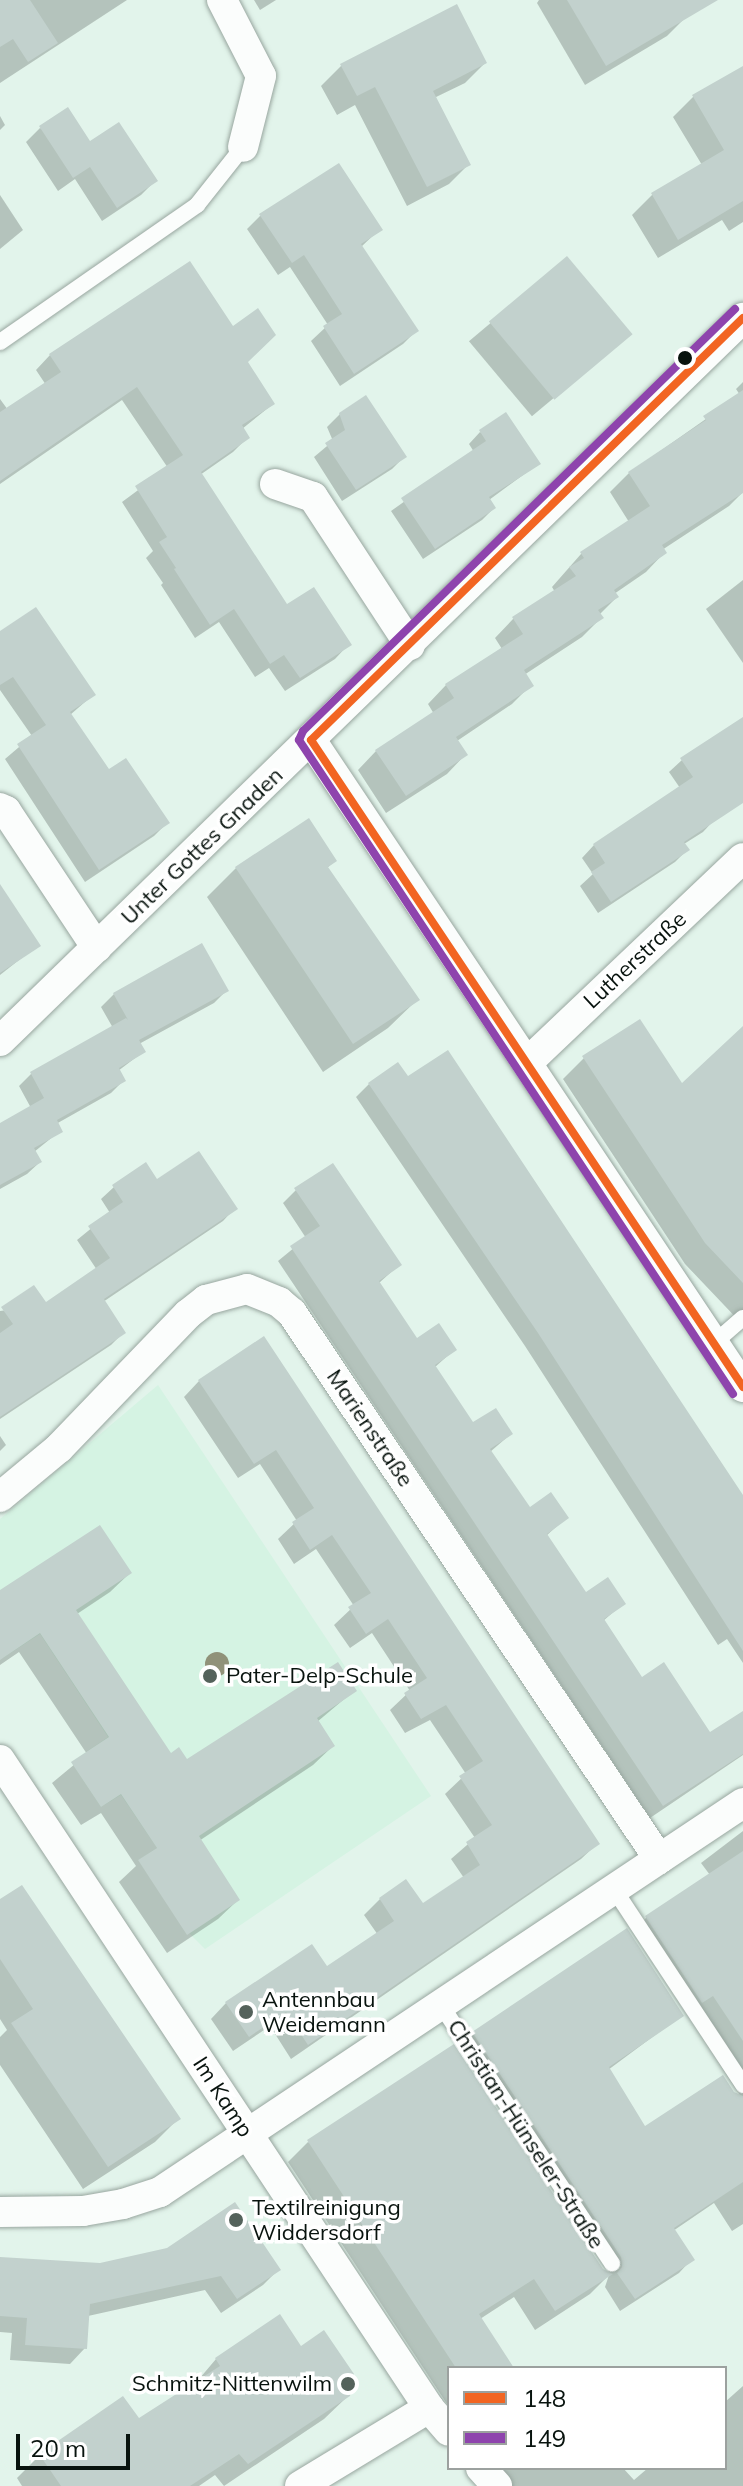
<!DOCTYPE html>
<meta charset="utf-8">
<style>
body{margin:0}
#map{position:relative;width:743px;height:2486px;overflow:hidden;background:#e2f4eb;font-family:Mulish,sans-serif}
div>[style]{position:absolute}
.built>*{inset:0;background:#d5f3e3}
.shadow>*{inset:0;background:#0003;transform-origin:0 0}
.building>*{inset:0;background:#c2d1cd;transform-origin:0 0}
.roads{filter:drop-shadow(0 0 2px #98a69f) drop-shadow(0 0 2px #98a69f)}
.lane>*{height:16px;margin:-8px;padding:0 8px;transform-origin:8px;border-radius:8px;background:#fbfdfc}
.street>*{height:30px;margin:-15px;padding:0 15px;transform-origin:15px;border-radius:15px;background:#fbfdfc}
.bus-1>*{height:8px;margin:-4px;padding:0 4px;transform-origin:4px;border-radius:4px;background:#f26522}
.bus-2>*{height:8px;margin:-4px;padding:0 4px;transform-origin:4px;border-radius:4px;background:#8e44ad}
.trees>*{width:24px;height:24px;margin:-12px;border-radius:50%;background:#909279}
.dots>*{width:22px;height:22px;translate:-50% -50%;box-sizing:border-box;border:4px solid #fff;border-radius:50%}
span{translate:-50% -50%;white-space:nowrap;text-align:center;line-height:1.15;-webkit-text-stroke:7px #fff;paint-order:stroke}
.street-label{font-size:22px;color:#08130e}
.poi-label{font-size:22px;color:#08130e}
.left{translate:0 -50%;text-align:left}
.right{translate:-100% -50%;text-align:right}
.legend{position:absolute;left:447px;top:2366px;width:280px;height:104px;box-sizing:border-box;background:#fff;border:2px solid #9ca19f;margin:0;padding:10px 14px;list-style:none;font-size:24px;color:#08130e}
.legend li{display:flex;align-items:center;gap:16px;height:40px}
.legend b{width:40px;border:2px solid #9ca19f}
.scale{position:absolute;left:16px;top:2434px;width:114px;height:36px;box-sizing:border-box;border:4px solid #08130e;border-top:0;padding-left:10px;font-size:24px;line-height:28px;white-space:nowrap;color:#08130e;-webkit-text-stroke:6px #fff;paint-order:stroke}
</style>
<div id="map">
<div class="built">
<i style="clip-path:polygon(158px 1385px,431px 1796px,205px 1949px,189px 1933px,138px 1860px,157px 1848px,121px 1795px,101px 1807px,71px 1762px,108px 1737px,40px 1634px,3px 1658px,0 1654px,0 1519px)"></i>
</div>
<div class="shadow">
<i style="clip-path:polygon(0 0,127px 0,0 83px)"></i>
<i style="clip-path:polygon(254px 0,276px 0,260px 10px)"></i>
<i style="clip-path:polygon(539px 0,677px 0,687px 16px,667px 36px,585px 85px,537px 3px)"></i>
<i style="clip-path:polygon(485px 63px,465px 83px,434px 98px,469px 164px,449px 184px,407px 206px,355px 105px,337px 115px,321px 86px,341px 66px)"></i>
<i style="clip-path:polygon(743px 68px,743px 222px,729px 231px,722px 220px,658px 258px,632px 215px,652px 195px,702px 165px,673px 117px,693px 97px)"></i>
<i style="clip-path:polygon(0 116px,5px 125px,0 130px)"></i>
<i style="clip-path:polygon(40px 128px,155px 181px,141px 195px,102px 221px,75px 179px,58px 191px,26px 142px)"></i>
<i style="clip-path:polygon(0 195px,23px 230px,0 249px)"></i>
<i style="clip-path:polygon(260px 216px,380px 229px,361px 247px,416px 331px,403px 344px,340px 386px,311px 341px,328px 325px,290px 267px,278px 275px,247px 229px)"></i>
<i style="left:567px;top:259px;width:98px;height:128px;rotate:50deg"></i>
<i style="clip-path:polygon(50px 355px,246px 362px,273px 404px,242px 429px,248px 437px,233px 452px,200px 475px,287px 607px,349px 644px,335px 659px,285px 691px,269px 668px,255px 677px,219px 622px,195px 638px,161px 585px,163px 583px,146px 558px,153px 551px,122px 502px,168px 468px,122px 400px,0 484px,0 399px,8px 410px,46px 385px,36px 370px)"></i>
<i style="clip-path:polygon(743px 382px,743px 492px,729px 506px,662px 550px,664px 553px,646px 572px,614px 594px,617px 597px,599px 615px,601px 618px,582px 637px,524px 675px,531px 685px,512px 704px,457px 741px,465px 755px,447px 774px,386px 813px,358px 770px,376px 751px,434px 714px,428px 704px,446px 685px,502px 649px,495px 638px,513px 619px,555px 592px,552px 587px,581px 554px,629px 522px,610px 492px,629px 473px,740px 395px,736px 389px)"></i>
<i style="clip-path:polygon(340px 414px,405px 456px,392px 469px,342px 501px,314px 457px,333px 441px,327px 427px)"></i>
<i style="clip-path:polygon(480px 432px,538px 464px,489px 500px,494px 508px,482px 520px,423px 559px,391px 511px,474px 452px,469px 444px)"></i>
<i style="clip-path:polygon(743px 580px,743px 663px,706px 609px)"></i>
<i style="clip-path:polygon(0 634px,93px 695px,70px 715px,108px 772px,167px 823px,154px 836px,85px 882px,5px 759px,32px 736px,0 690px)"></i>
<i style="clip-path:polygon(743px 719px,743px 789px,703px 832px,684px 844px,687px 850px,675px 862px,598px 913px,580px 886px,593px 874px,582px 858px,594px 845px,680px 788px,669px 772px,682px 760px)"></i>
<i style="clip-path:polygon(335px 861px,327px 868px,418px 999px,388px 1028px,323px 1072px,207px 897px,236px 868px)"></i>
<i style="clip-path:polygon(0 893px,38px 945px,0 975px)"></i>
<i style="clip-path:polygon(226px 991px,214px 1003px,139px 1044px,143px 1052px,118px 1071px,123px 1081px,111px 1093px,56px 1124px,60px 1131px,34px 1152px,40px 1162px,27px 1174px,0 1189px,0 1125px,31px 1108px,19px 1086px,31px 1074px,113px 1028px,101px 1007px,114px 994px)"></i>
<i style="clip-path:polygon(743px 1029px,743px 1325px,685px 1264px,563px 1079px,584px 1058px,682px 1087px)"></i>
<i style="clip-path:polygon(369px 1084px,743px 1496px,743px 1663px,727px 1639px,718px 1645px,525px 1346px,356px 1097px)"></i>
<i style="clip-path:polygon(157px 1182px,235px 1208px,223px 1221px,103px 1302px,124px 1332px,111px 1345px,0 1419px,0 1311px,45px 1305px,97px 1270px,77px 1240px,110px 1213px,101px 1199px,114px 1187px)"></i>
<i style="clip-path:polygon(296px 1190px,399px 1265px,379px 1283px,417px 1341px,454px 1350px,434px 1368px,473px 1425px,511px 1434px,490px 1452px,529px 1510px,566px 1518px,546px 1536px,585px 1595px,624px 1603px,603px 1621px,642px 1679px,710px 1735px,743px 1713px,743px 1755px,650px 1818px,278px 1261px,306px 1238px,283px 1203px)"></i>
<i style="clip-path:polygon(263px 1339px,597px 1844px,581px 1859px,291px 2059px,270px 2026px,233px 2051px,211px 2019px,226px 2003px,327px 1969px,378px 1935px,364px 1915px,380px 1899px,422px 1906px,464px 1878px,451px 1859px,475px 1838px,445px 1794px,466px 1774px,430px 1720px,405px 1733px,390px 1710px,410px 1691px,372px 1633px,350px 1648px,334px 1625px,354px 1606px,316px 1549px,294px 1564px,278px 1539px,297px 1521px,260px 1464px,238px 1478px,184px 1397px,199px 1381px)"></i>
<i style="clip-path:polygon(0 1436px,6px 1445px,0 1451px)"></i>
<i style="clip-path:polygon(130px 1573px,110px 1592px,77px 1614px,170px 1756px,186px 1762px,355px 1690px,317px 1722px,333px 1746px,313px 1765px,199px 1841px,238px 1900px,218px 1919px,167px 1953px,119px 1882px,136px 1866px,101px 1813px,81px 1825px,52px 1783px,87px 1754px,19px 1652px,0 1665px,0 1593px)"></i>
<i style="clip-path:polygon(743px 1831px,743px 2224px,732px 2231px,714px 2203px,673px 2231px,692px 2259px,679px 2273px,620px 2311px,605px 2287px,609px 2275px,590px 2294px,535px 2330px,514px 2297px,480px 2319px,512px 2368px,449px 2368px,449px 2407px,288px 2162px,308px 2142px,611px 2275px,460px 2047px,473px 2033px,682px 2015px,608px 2070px,644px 2129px,741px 2097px,633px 1931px,646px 1918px,710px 1875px,701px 1863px)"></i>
<i style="clip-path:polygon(0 1901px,179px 2118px,155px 2142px,83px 2189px,0 2065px,0 2037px,7px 2030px,0 2019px)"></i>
<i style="clip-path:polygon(0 2258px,100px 2265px,278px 2270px,263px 2285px,221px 2313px,205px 2290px,88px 2316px,85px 2348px,70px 2364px,10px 2360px,12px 2333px,0 2332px)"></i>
<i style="clip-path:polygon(301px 2349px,348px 2396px,324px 2419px,224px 2486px,215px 2475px,199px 2486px,22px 2486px,17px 2478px,40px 2455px,138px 2421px,194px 2385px,216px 2359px)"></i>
<i style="clip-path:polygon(743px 2386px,743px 2486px,500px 2486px,484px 2468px,623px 2468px,634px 2480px,648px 2468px,725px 2468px,725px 2402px)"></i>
</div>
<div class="building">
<i style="clip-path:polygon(0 0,30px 0,58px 43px,28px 62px,13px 39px,0 47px)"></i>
<i style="clip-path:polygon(567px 0,718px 0,606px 66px)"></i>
<i style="clip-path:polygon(457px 4px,487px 63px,433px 91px,471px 165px,427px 187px,375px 87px,357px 96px,340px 64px)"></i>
<i style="clip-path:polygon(743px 66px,743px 201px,678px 240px,651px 193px,724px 150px,692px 95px)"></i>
<i style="clip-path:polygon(68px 107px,90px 141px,119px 122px,158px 181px,117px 208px,90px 167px,73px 178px,39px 126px)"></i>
<i style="clip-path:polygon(339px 163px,383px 230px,361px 244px,419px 331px,354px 374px,323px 326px,342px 314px,304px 255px,292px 263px,259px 214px)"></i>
<i style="left:567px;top:256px;width:102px;height:102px;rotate:50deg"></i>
<i style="clip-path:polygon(190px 261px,233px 326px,258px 308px,276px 335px,248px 362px,275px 404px,242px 425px,250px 438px,201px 472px,287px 604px,314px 587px,352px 645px,300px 678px,284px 655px,270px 664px,234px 609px,210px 625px,174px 569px,176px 568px,159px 542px,167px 537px,135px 486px,183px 455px,137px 387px,0 481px,0 412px,61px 372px,49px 354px)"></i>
<i style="clip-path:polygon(743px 390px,743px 493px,662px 545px,667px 553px,614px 590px,619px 597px,598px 610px,604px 618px,524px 670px,534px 686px,456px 737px,468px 755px,406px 796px,375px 750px,454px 698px,445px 684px,523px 634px,512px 617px,576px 576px,569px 567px,584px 558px,580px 552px,650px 506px,628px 472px,706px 420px,703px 416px)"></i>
<i style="clip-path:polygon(366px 395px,407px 457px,356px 490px,325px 443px,345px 430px,339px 413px)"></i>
<i style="clip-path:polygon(506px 412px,541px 464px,489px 497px,496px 508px,435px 549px,401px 498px,486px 441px,479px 430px)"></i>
<i style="clip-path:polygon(36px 607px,96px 695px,70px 712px,109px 769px,126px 758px,170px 823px,99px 870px,17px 744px,46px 725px,13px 677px,0 685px,0 631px)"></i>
<i style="clip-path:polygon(743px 717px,743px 803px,684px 842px,690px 850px,611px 902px,591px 872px,605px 863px,593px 844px,693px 777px,680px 758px)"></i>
<i style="clip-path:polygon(309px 818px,337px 861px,328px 867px,420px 1000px,353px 1044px,235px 867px)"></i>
<i style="clip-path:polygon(0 884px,41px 946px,0 973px)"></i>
<i style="clip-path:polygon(202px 943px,229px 991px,139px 1040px,146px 1052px,119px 1068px,126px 1081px,57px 1120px,63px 1132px,34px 1148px,42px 1162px,0 1185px,0 1123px,44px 1098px,30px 1072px,126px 1018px,128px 1020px,113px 993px)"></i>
<i style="clip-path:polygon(640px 1019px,682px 1083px,743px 1026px,743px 1283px,705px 1243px,582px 1056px)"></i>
<i style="clip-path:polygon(448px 1050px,743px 1495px,743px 1651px,538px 1333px,368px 1083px,398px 1062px,408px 1076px)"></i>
<i style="clip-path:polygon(199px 1151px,238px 1209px,104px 1299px,126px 1333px,0 1417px,0 1333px,13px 1324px,1px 1307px,34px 1285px,46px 1302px,110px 1258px,88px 1226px,123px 1202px,112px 1185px,146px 1162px,157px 1179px)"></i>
<i style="clip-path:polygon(333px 1163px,402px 1265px,379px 1281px,417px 1338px,439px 1323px,457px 1350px,435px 1365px,473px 1422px,496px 1408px,513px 1434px,490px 1449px,530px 1507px,551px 1492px,569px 1518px,547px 1534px,586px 1592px,608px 1577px,626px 1604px,604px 1619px,642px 1677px,664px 1662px,710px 1732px,743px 1711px,743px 1754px,663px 1806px,290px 1246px,320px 1226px,294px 1188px)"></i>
<i style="clip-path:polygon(264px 1336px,600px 1844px,308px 2045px,286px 2012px,249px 2037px,225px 2002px,312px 1944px,327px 1966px,394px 1921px,379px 1898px,406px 1879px,423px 1903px,480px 1865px,466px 1842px,492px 1825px,459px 1776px,483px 1761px,446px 1705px,421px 1719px,404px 1693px,427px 1678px,388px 1619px,366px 1634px,348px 1607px,371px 1593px,332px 1535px,310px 1550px,292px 1522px,314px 1508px,276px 1450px,254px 1464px,198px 1380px)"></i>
<i style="clip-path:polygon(100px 1525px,132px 1573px,76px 1610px,171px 1753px,179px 1747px,187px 1759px,338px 1662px,357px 1691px,317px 1718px,335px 1746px,199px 1836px,240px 1900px,187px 1935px,138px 1860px,157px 1848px,121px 1794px,101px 1807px,71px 1762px,109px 1737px,40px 1633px,0 1660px,0 1590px)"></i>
<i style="clip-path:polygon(743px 1851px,743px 2041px,713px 1996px,702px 2003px,645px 1916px)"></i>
<i style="clip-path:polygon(22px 1885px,181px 2119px,108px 2167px,11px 2023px,33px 2009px,0 1959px,0 1899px)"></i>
<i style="clip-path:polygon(627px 1928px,684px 2016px,609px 2067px,645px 2126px,723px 2075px,734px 2092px,743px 2096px,743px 2182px,674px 2228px,695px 2260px,635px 2299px,617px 2273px,622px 2267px,621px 2257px,472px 2032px)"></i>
<i style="clip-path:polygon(454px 2044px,603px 2269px,613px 2274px,555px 2311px,534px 2279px,479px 2314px,514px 2368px,456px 2368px,307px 2140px)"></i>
<i style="clip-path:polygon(235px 2202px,281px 2270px,237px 2299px,221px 2276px,90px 2304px,87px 2349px,25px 2345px,27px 2318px,0 2316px,0 2257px,100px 2263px,167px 2248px)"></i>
<i style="clip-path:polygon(280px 2314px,301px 2346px,324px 2330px,354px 2374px,350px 2396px,248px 2464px,239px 2454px,190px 2486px,61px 2486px,39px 2454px,123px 2396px,139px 2418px,220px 2366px,215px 2358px)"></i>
</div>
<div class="roads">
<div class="lane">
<i style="left:0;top:342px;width:240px;rotate:-34.8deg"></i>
<i style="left:197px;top:205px;width:74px;rotate:-51.6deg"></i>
<i style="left:714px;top:1343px;width:38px;rotate:-41deg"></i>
<i style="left:614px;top:1889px;width:235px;rotate:56.6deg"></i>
<i style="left:441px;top:2005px;width:310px;rotate:56.5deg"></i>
</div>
<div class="street">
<i style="left:222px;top:0;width:85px;rotate:62.8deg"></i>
<i style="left:261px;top:76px;width:73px;rotate:104.2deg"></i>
<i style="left:275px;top:484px;width:40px;rotate:18.9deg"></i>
<i style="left:313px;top:497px;width:177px;rotate:56.8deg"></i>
<i style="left:311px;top:740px;width:778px;rotate:56.27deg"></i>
<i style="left:0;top:808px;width:7px;rotate:27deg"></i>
<i style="left:6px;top:811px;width:164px;rotate:56.4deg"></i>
<i style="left:0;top:1041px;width:1037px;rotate:-44.22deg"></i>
<i style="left:528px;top:1062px;width:296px;rotate:-43.5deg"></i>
<i style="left:0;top:1497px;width:77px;rotate:-39.7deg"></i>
<i style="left:59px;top:1448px;width:186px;rotate:-46.1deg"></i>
<i style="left:188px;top:1314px;width:23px;rotate:-38deg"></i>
<i style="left:206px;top:1300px;width:42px;rotate:-15deg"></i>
<i style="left:247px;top:1289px;width:35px;rotate:22deg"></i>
<i style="left:279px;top:1302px;width:17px;rotate:40deg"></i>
<i style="left:292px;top:1313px;width:658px;rotate:56.09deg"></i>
<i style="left:0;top:1760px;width:777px;rotate:56.49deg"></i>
<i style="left:429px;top:2408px;width:30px;rotate:49deg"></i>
<i style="left:0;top:2212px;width:83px;rotate:-0.7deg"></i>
<i style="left:83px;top:2211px;width:41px;rotate:-9.9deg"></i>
<i style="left:123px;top:2204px;width:39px;rotate:-18deg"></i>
<i style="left:160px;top:2192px;width:701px;rotate:-33.71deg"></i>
<i style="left:481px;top:2468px;width:24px;rotate:48deg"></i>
<i style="left:300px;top:2486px;width:151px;rotate:-31.2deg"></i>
</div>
</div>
<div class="bus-1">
<i style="left:311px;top:740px;width:778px;rotate:56.27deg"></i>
<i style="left:311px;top:740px;width:604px;rotate:-44.33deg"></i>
</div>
<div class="bus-2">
<i style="left:733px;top:1394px;width:785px;rotate:-123.57deg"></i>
<i style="left:299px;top:740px;width:10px;rotate:-66deg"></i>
<i style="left:303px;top:731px;width:604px;rotate:-44.33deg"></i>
</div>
<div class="trees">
<i style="left:217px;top:1664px"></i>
</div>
<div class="dots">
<i style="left:685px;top:358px;background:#08130e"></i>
<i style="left:210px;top:1676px;background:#54625b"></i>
<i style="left:246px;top:2012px;background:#54625b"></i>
<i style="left:236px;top:2220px;background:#54625b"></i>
<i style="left:348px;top:2384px;background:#54625b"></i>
</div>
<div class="street-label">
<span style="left:202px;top:846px;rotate:-44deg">Unter Gottes Gnaden</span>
<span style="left:635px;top:960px;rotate:-43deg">Lutherstraße</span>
<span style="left:370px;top:1428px;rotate:56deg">Marienstraße</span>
<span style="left:223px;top:2097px;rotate:57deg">Im Kamp</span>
<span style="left:526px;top:2134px;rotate:57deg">Christian-Hünseler-Straße</span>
</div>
<div class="poi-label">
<span class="left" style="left:226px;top:1676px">Pater-Delp-Schule</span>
<span class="left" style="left:262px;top:2012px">Antennbau<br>Weidemann</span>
<span class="left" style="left:252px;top:2220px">Textilreinigung<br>Widdersdorf</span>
<span class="right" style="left:332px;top:2384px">Schmitz-Nittenwilm</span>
</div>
<ul class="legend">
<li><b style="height:10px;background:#f26522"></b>148</li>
<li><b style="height:10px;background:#8e44ad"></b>149</li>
</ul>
<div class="scale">20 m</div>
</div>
